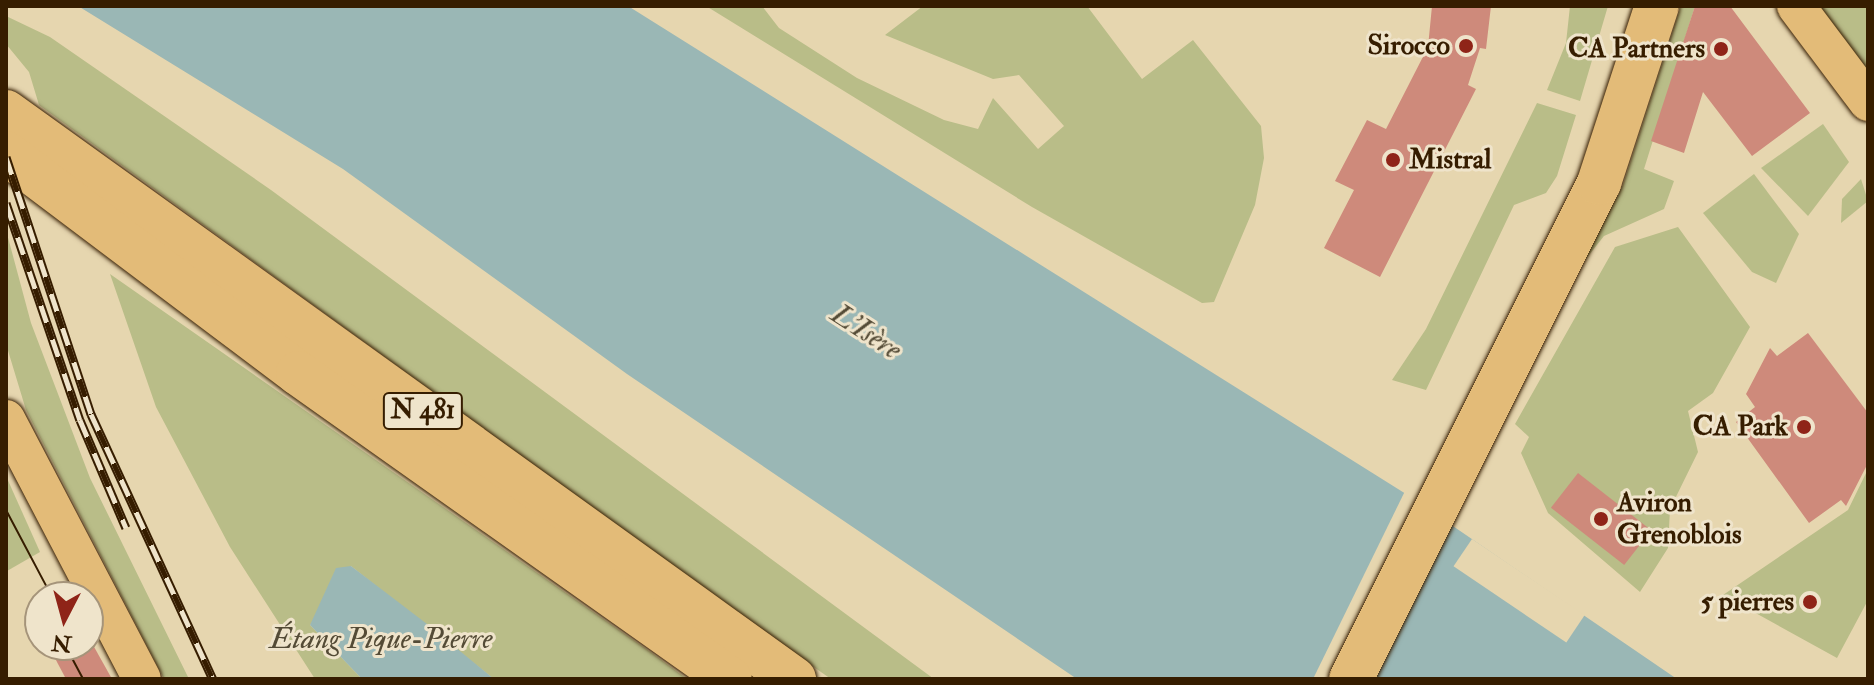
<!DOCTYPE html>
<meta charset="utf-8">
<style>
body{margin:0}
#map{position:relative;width:1874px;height:685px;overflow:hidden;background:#e6d6af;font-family:"IM FELL Double Pica",serif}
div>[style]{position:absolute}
.green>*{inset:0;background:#b9bd88}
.water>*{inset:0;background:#9ab7b5}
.pier>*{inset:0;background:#e6d6af;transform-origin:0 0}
.building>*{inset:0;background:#ce8a7b;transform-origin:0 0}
.roads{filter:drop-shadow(0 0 2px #361d00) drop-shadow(0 0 2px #361d00)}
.major>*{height:38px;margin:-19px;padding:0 19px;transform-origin:19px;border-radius:19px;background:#e3bb78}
.highway>*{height:44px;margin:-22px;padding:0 22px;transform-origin:22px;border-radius:22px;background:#e3bb78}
.tram>*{height:2px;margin:-1px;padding:0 1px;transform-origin:1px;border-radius:1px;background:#361d00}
.rail>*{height:9px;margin-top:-4.5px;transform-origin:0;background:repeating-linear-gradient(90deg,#efe4cb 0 18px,#361d00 0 36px);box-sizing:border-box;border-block:2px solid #361d00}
.dots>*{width:22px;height:22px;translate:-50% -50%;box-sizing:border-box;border:4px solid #efe4cb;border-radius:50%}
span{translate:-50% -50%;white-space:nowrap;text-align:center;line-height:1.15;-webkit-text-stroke:6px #efe4cb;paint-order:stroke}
.shield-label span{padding:2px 6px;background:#efe4cb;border:2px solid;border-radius:6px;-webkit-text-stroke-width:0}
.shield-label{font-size:26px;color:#361d00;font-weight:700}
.poi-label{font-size:28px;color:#361d00;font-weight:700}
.right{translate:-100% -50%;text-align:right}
.left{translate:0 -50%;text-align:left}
.water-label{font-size:30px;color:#544b36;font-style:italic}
.frame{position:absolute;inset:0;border:8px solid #361d00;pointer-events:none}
.north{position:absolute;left:24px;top:581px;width:80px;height:80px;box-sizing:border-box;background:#efe4cb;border:2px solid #a5947a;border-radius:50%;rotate:186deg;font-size:22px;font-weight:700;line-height:32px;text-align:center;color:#361d00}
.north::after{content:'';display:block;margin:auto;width:28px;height:36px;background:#8f2418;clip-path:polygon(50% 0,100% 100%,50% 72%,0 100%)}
</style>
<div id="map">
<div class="green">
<i style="clip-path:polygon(706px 6px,762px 6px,779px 28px,857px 78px,944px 120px,978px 129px,993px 98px,1038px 149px,1064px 126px,1019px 75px,993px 79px,885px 35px,923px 6px,1087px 6px,1142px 79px,1193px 40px,1261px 126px,1264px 158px,1255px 205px,1214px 302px,1202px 303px,1032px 207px)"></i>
<i style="clip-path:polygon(1570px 6px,1608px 6px,1580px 101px,1547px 90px,1566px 43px)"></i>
<i style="clip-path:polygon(1681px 6px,1695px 6px,1644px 169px,1674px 181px,1664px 209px,1604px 236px,1582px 264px,1623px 185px)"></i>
<i style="clip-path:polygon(1816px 6px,1868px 6px,1868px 73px)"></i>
<i style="clip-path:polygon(6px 16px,50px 37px,271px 190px,934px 679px,831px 679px,732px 610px,39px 105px,29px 72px,6px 44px)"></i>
<i style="clip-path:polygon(1537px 103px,1576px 115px,1557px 176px,1546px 193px,1514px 205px,1426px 390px,1392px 380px,1426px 329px)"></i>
<i style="clip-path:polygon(1823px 124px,1849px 162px,1808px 216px,1761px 168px)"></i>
<i style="clip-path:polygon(1754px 174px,1799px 234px,1776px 283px,1752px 272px,1703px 213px)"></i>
<i style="clip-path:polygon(1861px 179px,1868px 201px,1841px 223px,1842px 199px)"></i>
<i style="clip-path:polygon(1678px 227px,1750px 327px,1713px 393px,1688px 411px,1698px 452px,1670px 509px,1668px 548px,1640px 592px,1548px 513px,1521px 453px,1529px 437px,1515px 424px,1615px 247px)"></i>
<i style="clip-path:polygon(6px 230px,31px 323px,90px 478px,189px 679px,164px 679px,26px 410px,6px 344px)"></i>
<i style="clip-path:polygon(110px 274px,649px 651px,687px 679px,494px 679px,351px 566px,310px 625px,362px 679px,315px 679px,230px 547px,156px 407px)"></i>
<i style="clip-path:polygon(1868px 469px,1868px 600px,1837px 658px,1723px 595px,1848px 510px)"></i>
<i style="clip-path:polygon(6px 476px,40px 552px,7px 571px,6px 568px)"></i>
</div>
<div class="water">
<i style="clip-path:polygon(78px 6px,628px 6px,1406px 494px,1677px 679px,1077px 679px,627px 374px,343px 169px)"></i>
<i style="clip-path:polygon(351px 566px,427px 624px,494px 679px,362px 679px,310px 625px,336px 568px)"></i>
</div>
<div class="pier">
<i style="clip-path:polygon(1406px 489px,1449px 518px,1369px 679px,1313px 679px)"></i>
<i style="left:1472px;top:539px;width:136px;height:33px;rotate:34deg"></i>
</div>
<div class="building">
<i style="clip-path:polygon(1432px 6px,1491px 6px,1486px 49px,1480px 48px,1468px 85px,1476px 89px,1380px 277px,1324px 248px,1354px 190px,1335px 181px,1367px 120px,1386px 129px,1428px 47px)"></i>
<i style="clip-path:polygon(1695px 6px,1730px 6px,1810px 113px,1752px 156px,1703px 92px,1684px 153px,1651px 141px)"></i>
<i style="clip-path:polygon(1808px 333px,1868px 413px,1868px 463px,1846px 506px,1841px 500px,1809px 523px,1736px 422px,1755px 407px,1746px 394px,1770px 348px,1777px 356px)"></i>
<i style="left:1578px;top:473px;width:93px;height:44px;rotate:38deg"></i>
<i style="clip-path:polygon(48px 645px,93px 645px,112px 679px,66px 679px)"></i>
</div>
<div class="roads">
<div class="major">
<i style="left:1796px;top:6px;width:120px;rotate:53.1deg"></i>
<i style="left:6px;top:419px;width:293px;rotate:62.4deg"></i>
</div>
<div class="highway">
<i style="left:6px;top:112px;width:971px;rotate:35.74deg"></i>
<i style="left:6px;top:153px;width:366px;rotate:37deg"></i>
<i style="left:298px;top:373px;width:529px;rotate:35.31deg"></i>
<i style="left:1351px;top:679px;width:555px;rotate:-63.43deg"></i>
<i style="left:1599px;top:183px;width:186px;rotate:-71.9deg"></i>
</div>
</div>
<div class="tram">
<i style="left:6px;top:510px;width:98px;rotate:62.1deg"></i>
<i style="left:65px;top:645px;width:38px;rotate:62deg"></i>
</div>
<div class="rail">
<i style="left:6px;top:157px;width:271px;rotate:71.7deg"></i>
<i style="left:91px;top:414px;width:292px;rotate:65.3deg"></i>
<i style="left:6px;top:203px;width:229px;rotate:71.2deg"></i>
<i style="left:80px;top:420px;width:117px;rotate:66.9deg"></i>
</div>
<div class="dots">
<i style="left:1466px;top:46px;background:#8f2418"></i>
<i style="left:1721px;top:49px;background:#8f2418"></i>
<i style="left:1393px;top:160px;background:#8f2418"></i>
<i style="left:1804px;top:427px;background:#8f2418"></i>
<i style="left:1601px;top:519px;background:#8f2418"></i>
<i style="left:1810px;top:602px;background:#8f2418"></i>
</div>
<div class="shield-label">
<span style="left:423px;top:411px">N 481</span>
</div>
<div class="poi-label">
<span class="right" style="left:1450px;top:46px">Sirocco</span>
<span class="right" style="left:1705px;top:49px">CA Partners</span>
<span class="left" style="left:1409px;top:160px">Mistral</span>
<span class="right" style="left:1788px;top:427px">CA Park</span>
<span class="left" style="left:1617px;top:519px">Aviron<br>Grenoblois</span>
<span class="right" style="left:1794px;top:602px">5 pierres</span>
</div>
<div class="water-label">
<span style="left:866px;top:332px;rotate:33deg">L'Isère</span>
<span style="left:381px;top:639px">Étang Pique-Pierre</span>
</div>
<div class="frame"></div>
<div class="north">N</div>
</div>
